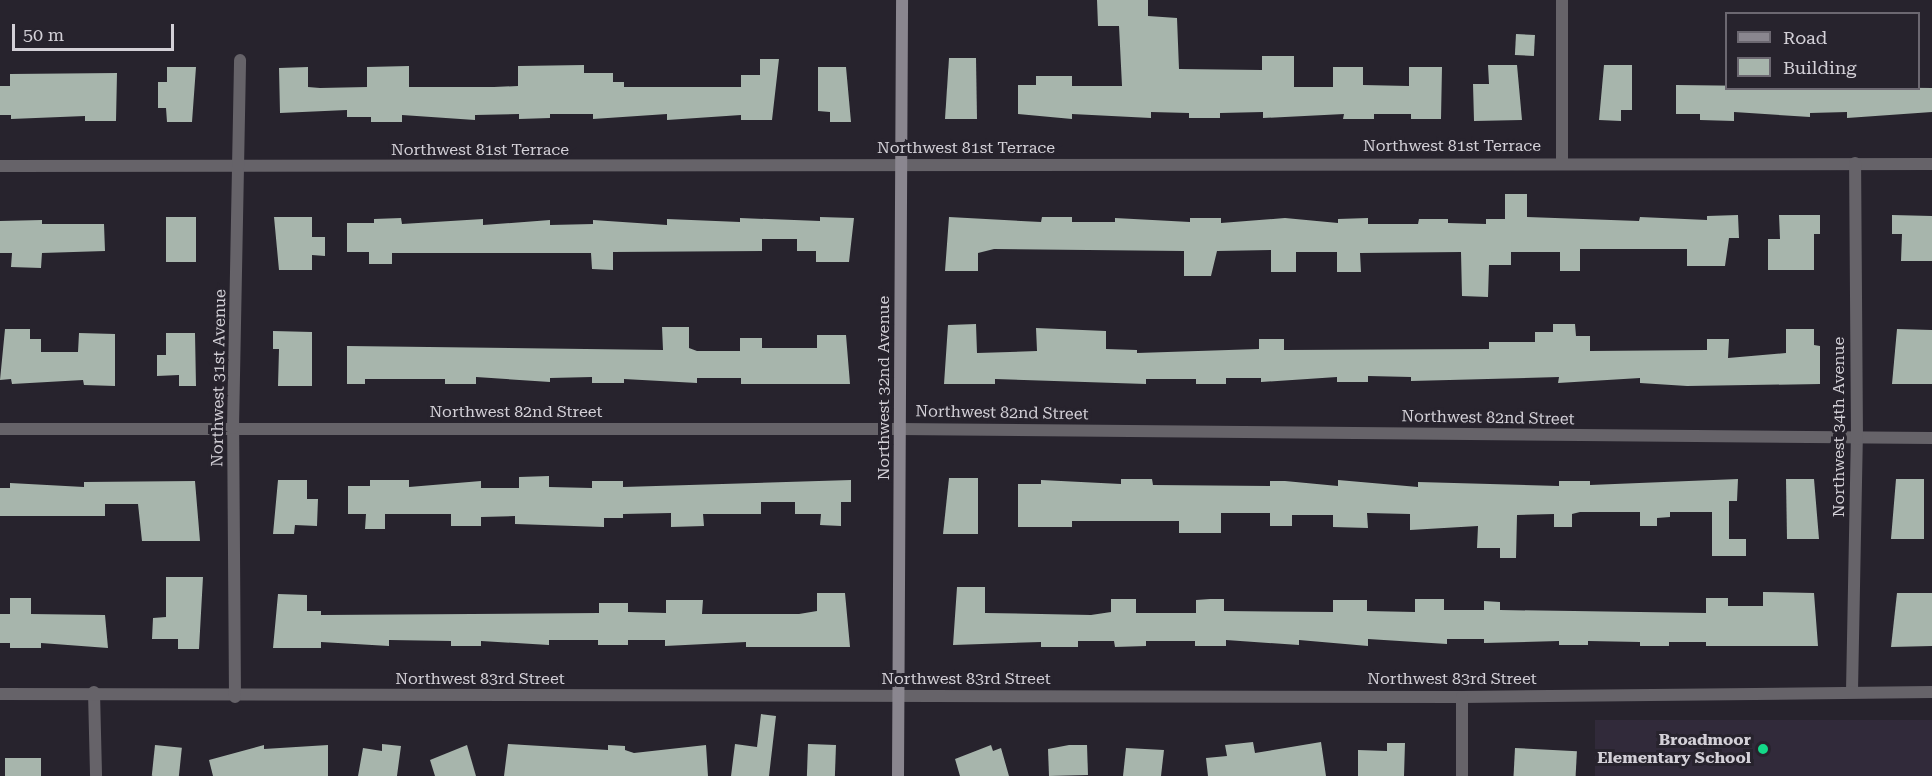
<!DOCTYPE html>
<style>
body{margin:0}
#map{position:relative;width:1932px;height:776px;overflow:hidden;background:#27232d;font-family:"Roboto Serif",serif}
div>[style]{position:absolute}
.built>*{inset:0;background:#312a3a;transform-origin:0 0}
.building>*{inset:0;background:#a7b5ac;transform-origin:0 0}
.minor>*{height:12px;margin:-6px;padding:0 6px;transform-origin:6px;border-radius:6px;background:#666369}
.secondary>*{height:12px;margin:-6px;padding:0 6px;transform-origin:6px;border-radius:6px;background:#8a868f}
.dots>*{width:16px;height:16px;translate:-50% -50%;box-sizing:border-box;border:3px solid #27232d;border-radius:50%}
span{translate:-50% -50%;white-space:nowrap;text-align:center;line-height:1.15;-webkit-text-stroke:6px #27232d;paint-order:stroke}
.street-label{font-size:16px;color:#d3d0d7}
.poi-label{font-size:16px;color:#d3d0d7;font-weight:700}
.right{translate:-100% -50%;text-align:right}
.legend{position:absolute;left:1725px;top:12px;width:195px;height:78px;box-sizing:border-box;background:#27232d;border:2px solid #6c6871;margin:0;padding:8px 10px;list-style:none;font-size:18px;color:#d3d0d7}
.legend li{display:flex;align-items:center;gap:12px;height:30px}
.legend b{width:30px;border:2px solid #6c6871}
.scale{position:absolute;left:12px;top:24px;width:162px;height:27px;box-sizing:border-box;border:3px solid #d3d0d7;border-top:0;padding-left:8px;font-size:18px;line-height:21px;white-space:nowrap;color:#d3d0d7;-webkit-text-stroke:4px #27232d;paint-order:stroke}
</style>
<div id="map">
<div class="built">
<i style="left:1595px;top:720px;width:337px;height:56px"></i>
</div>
<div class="building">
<i style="clip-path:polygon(1097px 0,1148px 0,1148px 16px,1177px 18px,1179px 69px,1262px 70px,1262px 56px,1294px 56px,1294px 87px,1333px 87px,1333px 67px,1363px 67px,1363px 85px,1409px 86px,1409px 67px,1442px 67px,1441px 119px,1411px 119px,1411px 114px,1374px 114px,1374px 119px,1343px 119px,1344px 114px,1263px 118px,1263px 112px,1220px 113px,1220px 118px,1189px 118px,1189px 113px,1151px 112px,1151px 118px,1072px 114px,1072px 119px,1018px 114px,1018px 85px,1036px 85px,1036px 76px,1072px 76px,1072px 86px,1122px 86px,1119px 26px,1098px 26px)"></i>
<i style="left:1516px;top:34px;width:19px;height:21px;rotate:3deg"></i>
<i style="clip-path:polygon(949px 58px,976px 58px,977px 119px,945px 119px)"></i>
<i style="clip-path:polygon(760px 59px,779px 59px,772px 120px,741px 120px,741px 115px,667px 120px,667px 114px,593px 119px,593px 114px,550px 114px,550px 118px,519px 119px,519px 114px,475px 115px,475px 120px,402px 115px,402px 122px,371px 122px,371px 117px,347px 117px,347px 110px,280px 113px,279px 68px,308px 67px,308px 87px,320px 88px,367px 87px,367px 67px,409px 66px,409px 87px,494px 87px,518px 86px,518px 66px,584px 65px,584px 73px,613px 73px,613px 82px,624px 82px,624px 87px,741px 87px,741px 75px,760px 75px)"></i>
<i style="clip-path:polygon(1488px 65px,1517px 65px,1522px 120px,1474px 121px,1473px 84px,1489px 84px)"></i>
<i style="clip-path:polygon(1604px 65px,1632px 65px,1632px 110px,1621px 110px,1621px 121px,1599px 120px)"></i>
<i style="clip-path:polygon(167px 67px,196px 67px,192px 122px,167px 122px,166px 108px,158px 108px,158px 82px,167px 82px)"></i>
<i style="clip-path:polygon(818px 67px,846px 67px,851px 122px,830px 122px,830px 112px,818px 111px)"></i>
<i style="clip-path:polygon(117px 73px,116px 121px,85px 121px,85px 116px,11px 119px,11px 115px,0 115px,0 86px,10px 86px,10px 74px)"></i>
<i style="clip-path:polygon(1676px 85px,1932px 88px,1932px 112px,1847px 118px,1847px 112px,1810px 113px,1810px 117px,1734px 112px,1734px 121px,1700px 120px,1700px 114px,1676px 114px)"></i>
<i style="clip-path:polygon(1505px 194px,1527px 194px,1527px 217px,1639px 221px,1640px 217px,1707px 220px,1707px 216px,1738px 215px,1739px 238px,1729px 238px,1725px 266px,1687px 266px,1687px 249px,1580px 249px,1580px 271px,1560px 271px,1560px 252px,1511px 252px,1511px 265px,1489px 265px,1488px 297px,1462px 296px,1461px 252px,1360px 253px,1361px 272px,1337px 272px,1337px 252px,1296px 252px,1296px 272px,1271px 272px,1271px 250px,1217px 251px,1211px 276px,1184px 276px,1184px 251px,994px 249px,978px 253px,978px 271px,945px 271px,949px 217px,1041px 222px,1042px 217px,1072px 217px,1072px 222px,1115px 222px,1115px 218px,1190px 222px,1190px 218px,1221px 218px,1221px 223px,1285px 218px,1338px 223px,1338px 219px,1368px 218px,1368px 224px,1418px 224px,1419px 219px,1448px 219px,1448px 223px,1486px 224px,1486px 219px,1505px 219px)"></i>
<i style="clip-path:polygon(1779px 215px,1820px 215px,1820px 234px,1814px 234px,1814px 270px,1768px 270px,1768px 239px,1780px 239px)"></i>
<i style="clip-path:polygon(1892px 215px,1932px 216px,1932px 261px,1901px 261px,1902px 234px,1892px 234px)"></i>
<i style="left:196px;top:217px;width:45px;height:30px;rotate:90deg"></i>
<i style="clip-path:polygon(274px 217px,312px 217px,312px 237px,325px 237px,325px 256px,312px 255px,312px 270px,279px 270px)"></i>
<i style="clip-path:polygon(820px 217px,854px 218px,849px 262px,816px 262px,816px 251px,797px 251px,797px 239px,762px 239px,762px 251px,613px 252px,613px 270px,592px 269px,591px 253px,392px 253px,392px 264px,369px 264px,369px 252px,347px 252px,347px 223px,374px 223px,374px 219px,401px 218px,402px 224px,483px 219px,483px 225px,550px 220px,550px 225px,593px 224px,593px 220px,667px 225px,667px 219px,740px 222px,740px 218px,820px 221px)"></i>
<i style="clip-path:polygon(42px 220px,42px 224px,104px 224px,105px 251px,42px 253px,41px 268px,11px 267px,12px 253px,0 253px,0 221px)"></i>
<i style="clip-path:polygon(976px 324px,977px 353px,1037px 351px,1036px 328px,1106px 331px,1106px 349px,1137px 350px,1137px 353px,1259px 349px,1259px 339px,1284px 339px,1284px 350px,1489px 349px,1489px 342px,1535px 342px,1535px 332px,1553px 332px,1553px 324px,1575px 324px,1576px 336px,1590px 336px,1590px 351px,1707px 350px,1707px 339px,1729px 339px,1728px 358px,1786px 353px,1786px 329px,1814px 329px,1814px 345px,1820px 346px,1820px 384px,1687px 386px,1640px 383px,1640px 378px,1558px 383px,1559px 377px,1411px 381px,1411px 377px,1368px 376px,1368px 382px,1337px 382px,1337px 377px,1261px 382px,1261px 378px,1226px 378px,1226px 384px,1196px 384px,1196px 379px,1146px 379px,1146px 384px,995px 379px,995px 384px,944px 384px,948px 325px)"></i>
<i style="clip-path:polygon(662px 327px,689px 327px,689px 348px,697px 351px,740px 351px,740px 338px,762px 338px,762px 348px,817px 348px,817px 335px,846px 335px,850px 384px,741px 384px,741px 378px,697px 378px,697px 383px,624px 379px,624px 383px,592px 383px,592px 377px,550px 378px,550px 382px,476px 377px,476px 384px,445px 384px,445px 379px,365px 379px,365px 384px,347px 384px,347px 346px,663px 350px)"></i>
<i style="clip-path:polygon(5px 329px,30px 329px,30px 339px,41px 339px,41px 352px,78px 352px,79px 333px,115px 334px,115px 386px,84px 385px,83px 380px,12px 384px,11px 379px,0 380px)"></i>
<i style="clip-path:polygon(1897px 329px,1932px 330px,1932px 384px,1892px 384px)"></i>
<i style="clip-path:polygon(273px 331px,312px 332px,312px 386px,278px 386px,279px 349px,273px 349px)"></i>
<i style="clip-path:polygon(166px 333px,195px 333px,196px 386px,179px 386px,179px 375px,157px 376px,157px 355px,166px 355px)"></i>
<i style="clip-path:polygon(549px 476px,549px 487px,592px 488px,592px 481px,623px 481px,623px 487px,851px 480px,851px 502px,841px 502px,841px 526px,820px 525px,821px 514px,795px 514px,795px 502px,761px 502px,761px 514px,703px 514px,704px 526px,671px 527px,671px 513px,623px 514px,623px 518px,604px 518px,604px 527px,515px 524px,515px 516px,481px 517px,481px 526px,451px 526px,451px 514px,385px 514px,385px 529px,365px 529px,366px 514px,348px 514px,348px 486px,370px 486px,370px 480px,409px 480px,409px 487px,481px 481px,481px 488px,519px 488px,519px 477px)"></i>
<i style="clip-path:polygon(949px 478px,978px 478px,978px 534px,943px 534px)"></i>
<i style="clip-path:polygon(1121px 479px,1152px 479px,1153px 485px,1270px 486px,1270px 481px,1285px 481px,1338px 486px,1338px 480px,1418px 487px,1418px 482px,1559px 486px,1559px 481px,1590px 481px,1590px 485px,1738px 479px,1737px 501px,1729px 501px,1729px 539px,1746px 539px,1746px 556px,1712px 556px,1712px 512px,1670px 512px,1670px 517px,1657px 518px,1657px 526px,1640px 526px,1640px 512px,1580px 512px,1572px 514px,1572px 527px,1554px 527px,1554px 514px,1517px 515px,1516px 558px,1500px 558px,1500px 548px,1477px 548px,1478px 526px,1410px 530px,1410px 514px,1367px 513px,1368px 528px,1333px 527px,1333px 515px,1292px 515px,1292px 526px,1270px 526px,1270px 513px,1221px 513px,1221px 533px,1179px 533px,1179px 521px,1072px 521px,1072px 527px,1018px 527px,1018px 484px,1041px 484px,1041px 480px,1121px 484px)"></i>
<i style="clip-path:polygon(1786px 479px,1814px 479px,1819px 539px,1787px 539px)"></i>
<i style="clip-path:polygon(1896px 479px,1924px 479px,1924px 539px,1891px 539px)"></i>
<i style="clip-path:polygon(278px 480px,307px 480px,307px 499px,318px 499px,317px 526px,295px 525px,294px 534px,273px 534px)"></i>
<i style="clip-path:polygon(195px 481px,200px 541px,142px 541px,138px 504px,105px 504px,105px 516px,0 516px,0 488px,10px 488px,10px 483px,84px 487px,84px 482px)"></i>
<i style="clip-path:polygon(166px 577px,203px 577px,199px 649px,178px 649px,178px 639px,152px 639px,153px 618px,166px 617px)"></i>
<i style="clip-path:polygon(957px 587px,985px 587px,985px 613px,1091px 615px,1111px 612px,1111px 599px,1136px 599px,1136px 613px,1196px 613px,1196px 600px,1210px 599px,1224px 599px,1224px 611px,1333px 612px,1333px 600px,1367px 600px,1367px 611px,1415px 612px,1415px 599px,1444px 599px,1444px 610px,1484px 610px,1484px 601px,1500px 602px,1500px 610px,1706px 613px,1706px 598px,1728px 598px,1728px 606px,1763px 606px,1763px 592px,1814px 593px,1818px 646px,1706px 646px,1706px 642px,1669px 642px,1669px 646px,1640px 646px,1640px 642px,1588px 641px,1588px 645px,1559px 645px,1559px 641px,1484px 643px,1484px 639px,1447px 639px,1447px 644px,1368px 639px,1368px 646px,1299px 640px,1299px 645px,1226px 640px,1226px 646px,1195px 646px,1195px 641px,1146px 641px,1146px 646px,1115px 647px,1114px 641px,1078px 641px,1078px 647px,1041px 647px,1041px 642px,953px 645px)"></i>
<i style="clip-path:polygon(817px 593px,845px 593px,850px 647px,746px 647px,746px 642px,665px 646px,665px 640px,628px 640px,628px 645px,598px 645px,598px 640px,549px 640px,549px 645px,481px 641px,481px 646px,451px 646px,451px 641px,389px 640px,389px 646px,321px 642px,321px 648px,273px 648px,278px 594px,307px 595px,307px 611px,321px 611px,321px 615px,599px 613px,599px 603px,628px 603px,628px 612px,666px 613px,666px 600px,703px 600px,702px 614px,799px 614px,817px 611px)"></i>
<i style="clip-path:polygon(1897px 593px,1932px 593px,1932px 646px,1891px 647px)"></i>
<i style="clip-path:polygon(10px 598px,31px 598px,31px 614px,105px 615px,108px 648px,41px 643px,41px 648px,10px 648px,10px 643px,0 643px,0 614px,10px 614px)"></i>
<i style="clip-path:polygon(761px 714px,776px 716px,769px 776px,731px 776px,735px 744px,757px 747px)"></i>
<i style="clip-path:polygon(1253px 742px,1255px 753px,1321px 742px,1326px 776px,1208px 776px,1206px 758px,1227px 756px,1225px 745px)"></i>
<i style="clip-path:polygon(1387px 743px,1405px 743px,1404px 776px,1358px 776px,1358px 750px,1387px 751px)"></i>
<i style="clip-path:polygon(382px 744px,401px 746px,397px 776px,358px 776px,363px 748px,382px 751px)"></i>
<i style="clip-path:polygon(508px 744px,608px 750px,608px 745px,625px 746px,625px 750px,634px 753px,706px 745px,708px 776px,504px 776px)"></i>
<i style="left:808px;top:744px;width:28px;height:32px;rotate:2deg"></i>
<i style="left:155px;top:745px;width:27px;height:31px;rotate:6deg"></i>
<i style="clip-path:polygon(264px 745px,264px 749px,328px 745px,328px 776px,213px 776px,209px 760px)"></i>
<i style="clip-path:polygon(467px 745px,476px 776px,435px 776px,430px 760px)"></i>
<i style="clip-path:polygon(991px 745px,993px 751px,1001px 748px,1009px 776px,960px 776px,955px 759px)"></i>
<i style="clip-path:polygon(1069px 745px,1087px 745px,1088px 775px,1049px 776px,1048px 749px)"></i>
<i style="clip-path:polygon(1126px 748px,1164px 750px,1161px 776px,1123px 776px)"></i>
<i style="left:1515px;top:748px;width:62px;height:28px;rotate:3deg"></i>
<i style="left:41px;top:758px;width:18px;height:36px;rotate:90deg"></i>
</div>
<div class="minor">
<i style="left:1562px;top:0;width:162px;rotate:90deg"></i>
<i style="left:0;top:166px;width:1932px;rotate:-0.06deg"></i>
<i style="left:0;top:429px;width:899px"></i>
<i style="left:899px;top:429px;width:1033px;rotate:0.5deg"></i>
<i style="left:1852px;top:691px;width:252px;rotate:-88.9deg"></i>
<i style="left:1857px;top:439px;width:276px;rotate:-90.4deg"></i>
<i style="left:94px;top:692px;width:84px;rotate:88.6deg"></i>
<i style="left:0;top:694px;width:1462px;rotate:0.12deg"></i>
<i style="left:1462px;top:697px;width:470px;rotate:-0.6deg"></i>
<i style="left:235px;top:697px;width:269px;rotate:-90.4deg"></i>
<i style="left:233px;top:428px;width:368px;rotate:-88.9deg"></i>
<i style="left:1462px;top:697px;width:79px;rotate:90deg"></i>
</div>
<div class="secondary">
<i style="left:898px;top:776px;width:776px;rotate:-89.7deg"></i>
</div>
<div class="dots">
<i style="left:1763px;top:749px;background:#14d989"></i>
</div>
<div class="street-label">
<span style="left:1452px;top:146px">Northwest 81st Terrace</span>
<span style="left:966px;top:148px">Northwest 81st Terrace</span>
<span style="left:480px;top:150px">Northwest 81st Terrace</span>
<span style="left:219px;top:378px;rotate:-89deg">Northwest 31st Avenue</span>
<span style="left:884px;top:388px;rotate:-90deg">Northwest 32nd Avenue</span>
<span style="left:516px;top:412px">Northwest 82nd Street</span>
<span style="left:1002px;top:413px;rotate:1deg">Northwest 82nd Street</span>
<span style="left:1488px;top:418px;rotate:1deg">Northwest 82nd Street</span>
<span style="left:1839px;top:427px;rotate:-90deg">Northwest 34th Avenue</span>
<span style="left:480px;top:679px">Northwest 83rd Street</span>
<span style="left:966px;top:679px">Northwest 83rd Street</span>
<span style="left:1452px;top:679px">Northwest 83rd Street</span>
</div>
<div class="poi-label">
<span class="right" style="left:1751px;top:749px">Broadmoor<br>Elementary School</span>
</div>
<ul class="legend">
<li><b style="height:8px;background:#8a868f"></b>Road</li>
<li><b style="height:16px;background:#a7b5ac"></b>Building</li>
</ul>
<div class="scale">50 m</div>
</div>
